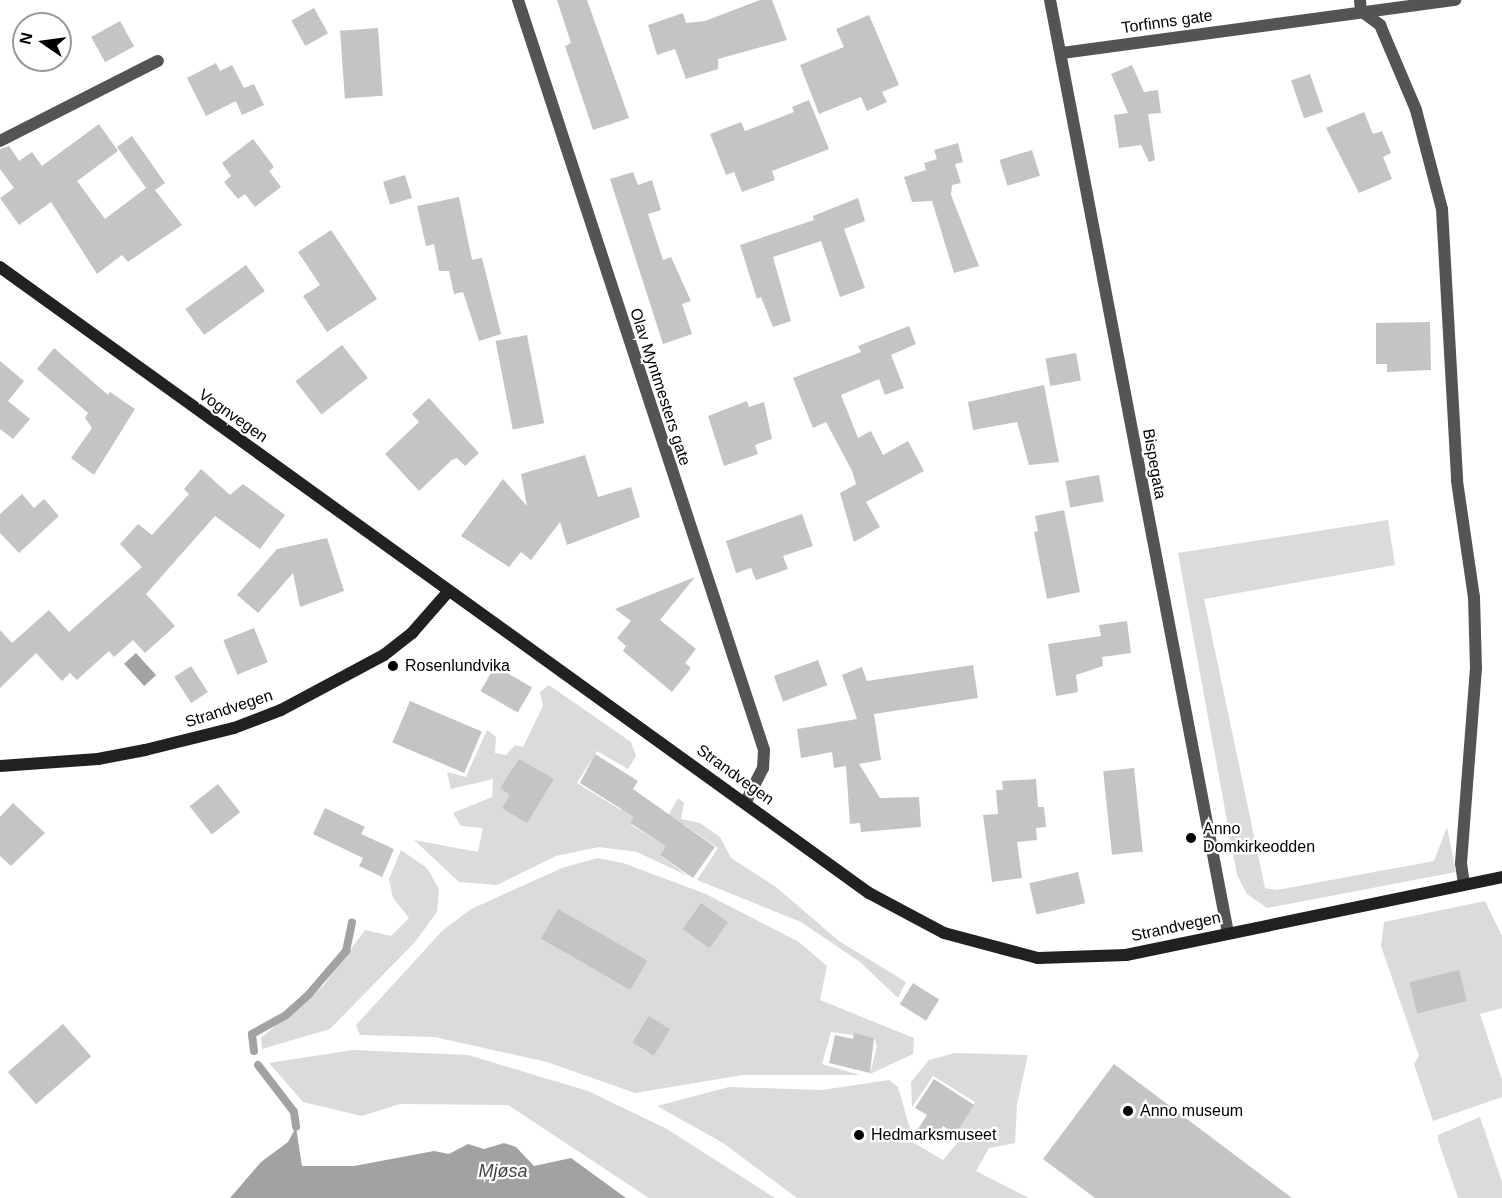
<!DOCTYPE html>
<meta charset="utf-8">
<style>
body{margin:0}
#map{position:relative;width:1502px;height:1198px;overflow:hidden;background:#fff;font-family:Helvetica,sans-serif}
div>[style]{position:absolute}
.green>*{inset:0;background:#dbdbdb}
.water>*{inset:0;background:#a2a2a2;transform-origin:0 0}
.stream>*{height:8px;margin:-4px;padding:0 4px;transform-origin:4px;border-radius:4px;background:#a2a2a2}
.building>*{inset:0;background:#c4c4c4;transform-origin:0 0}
.street>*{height:12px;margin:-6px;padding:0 6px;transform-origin:6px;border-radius:6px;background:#545454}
.secondary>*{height:12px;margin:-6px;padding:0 6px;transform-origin:6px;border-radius:6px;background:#212121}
.dots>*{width:16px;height:16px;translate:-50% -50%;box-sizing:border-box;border:3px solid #fff;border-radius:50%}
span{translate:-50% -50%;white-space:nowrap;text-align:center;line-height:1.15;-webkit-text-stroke:4.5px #fff;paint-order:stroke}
.street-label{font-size:16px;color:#000}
.poi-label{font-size:16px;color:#000}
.left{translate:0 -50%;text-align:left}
.water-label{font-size:18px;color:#434343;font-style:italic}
.north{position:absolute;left:12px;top:12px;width:60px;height:60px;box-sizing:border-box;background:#fff;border:2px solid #999;border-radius:50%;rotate:283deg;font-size:16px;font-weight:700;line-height:24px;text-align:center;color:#000}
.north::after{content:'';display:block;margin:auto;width:21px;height:27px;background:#000;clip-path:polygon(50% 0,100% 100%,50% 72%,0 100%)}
</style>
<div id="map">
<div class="green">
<i style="clip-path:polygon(1388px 520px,1395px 565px,1204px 599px,1265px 888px,1277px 890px,1434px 861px,1447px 827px,1456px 872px,1267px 908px,1247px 894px,1237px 875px,1178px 553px)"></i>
<i style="clip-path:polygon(549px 685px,631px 742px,636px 756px,628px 769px,597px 751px,577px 783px,621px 810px,635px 793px,645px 801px,631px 825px,655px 839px,678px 798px,684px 803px,681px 819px,700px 823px,720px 837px,731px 858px,776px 887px,839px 941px,906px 982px,898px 998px,860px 962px,801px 922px,697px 880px,718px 848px,683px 824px,660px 855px,688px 876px,637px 852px,599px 847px,556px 856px,497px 885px,459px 882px,414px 840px,478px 852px,483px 828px,461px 826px,453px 813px,492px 797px,493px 779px,451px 789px,447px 772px,466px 777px,487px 730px,496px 737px,495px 753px,506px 755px,515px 745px,523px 747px,543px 706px,540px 692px)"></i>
<i style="clip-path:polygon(401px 850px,427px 868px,439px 889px,437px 912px,415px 942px,330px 1029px,262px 1049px,261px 1038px,323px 986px,365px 930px,391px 936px,409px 918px,393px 898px,389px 879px)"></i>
<i style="clip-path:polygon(597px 858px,623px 863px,706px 894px,799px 942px,827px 966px,820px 1000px,914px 1038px,913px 1054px,870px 1074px,877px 1046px,874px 1038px,831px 1032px,822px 1064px,860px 1075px,743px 1075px,635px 1093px,547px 1062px,434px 1037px,360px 1035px,356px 1025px,442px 931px,471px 909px,562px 868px)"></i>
<i style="clip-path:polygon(1485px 901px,1502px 936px,1502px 1008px,1480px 1014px,1502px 1080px,1502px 1097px,1433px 1121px,1414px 1064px,1419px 1056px,1381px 946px,1384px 922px)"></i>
<i style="clip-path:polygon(353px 1050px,468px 1055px,588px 1091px,667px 1129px,775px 1198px,649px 1198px,508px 1105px,400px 1104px,362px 1116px,303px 1102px,269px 1063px)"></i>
<i style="clip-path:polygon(955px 1053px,1028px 1055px,1017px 1104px,1015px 1143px,989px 1148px,976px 1171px,1029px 1198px,797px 1198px,723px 1143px,657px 1106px,729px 1087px,822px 1090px,889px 1080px,898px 1087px,914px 1143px,943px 1160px,963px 1136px,957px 1132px,975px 1102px,933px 1076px,912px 1107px,911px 1082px,929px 1060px)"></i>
<i style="clip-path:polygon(1480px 1117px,1502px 1182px,1502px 1198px,1458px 1198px,1438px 1140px,1438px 1135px)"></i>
</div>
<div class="water">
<i style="left:136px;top:653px;width:30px;height:16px;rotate:48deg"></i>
<i style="clip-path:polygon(296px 1127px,302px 1166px,354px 1166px,434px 1151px,449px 1154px,468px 1144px,484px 1149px,504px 1143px,516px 1147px,534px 1166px,571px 1158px,626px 1198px,230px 1198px,261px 1162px,288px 1142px)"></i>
</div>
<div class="stream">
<i style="left:254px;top:1051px;width:17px;rotate:-97deg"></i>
<i style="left:252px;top:1034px;width:39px;rotate:-29deg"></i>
<i style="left:286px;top:1015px;width:31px;rotate:-42deg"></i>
<i style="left:309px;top:994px;width:57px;rotate:-49.3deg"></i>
<i style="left:346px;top:951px;width:29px;rotate:-78deg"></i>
<i style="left:258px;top:1065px;width:59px;rotate:52.5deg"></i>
<i style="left:294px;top:1112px;width:15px;rotate:82deg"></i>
</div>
<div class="building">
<i style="clip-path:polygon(557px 0,587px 0,629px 118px,593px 130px,565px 46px,571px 43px)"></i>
<i style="clip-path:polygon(760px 0,772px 0,787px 40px,718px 59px,718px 69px,686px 79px,675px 49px,657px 55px,648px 25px,683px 13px,686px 23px,705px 21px)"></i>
<i style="left:314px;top:8px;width:29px;height:26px;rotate:61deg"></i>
<i style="clip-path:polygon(869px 15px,899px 85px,882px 92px,887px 102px,867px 111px,861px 97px,819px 114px,800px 65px,844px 47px,836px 29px)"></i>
<i style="left:120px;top:21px;width:29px;height:33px;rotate:61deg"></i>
<i style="left:378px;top:28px;width:68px;height:38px;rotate:86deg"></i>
<i style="clip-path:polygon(216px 63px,220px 71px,232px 65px,244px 88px,254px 84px,264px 105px,242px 115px,236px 101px,206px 116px,187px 78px)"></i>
<i style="clip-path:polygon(1132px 65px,1144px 92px,1158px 90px,1161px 113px,1148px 114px,1155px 160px,1149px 162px,1141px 145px,1119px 148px,1114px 115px,1128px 113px,1111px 74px)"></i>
<i style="left:1310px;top:74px;width:40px;height:20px;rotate:71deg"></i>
<i style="clip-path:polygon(809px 100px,829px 149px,772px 171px,775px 180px,742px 192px,734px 172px,726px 175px,710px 134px,741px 122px,745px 131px,794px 112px,792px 107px)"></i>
<i style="clip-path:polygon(1364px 112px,1373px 134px,1382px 131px,1391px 153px,1383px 157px,1392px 179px,1359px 193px,1326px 128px)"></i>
<i style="clip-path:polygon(99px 124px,118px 151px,77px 181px,105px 219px,146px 188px,117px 147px,132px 136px,165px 183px,155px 190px,182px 225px,128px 262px,122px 255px,97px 274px,51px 202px,19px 225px,0 198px,14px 188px,0 169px,0 149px,9px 146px,19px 161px,32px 152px,42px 166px)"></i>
<i style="clip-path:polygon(253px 139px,274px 167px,269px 171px,281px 187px,255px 207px,245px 194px,238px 199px,224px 182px,231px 176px,222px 163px)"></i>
<i style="clip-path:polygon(958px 143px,963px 162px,955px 164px,961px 183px,952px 185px,951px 195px,979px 266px,954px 273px,932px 201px,912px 202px,904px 177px,926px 170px,924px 163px,937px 159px,934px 150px)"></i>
<i style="left:1032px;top:150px;width:27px;height:34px;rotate:73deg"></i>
<i style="clip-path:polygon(633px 172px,638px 185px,652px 180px,661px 210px,648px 214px,663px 260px,671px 257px,691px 301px,682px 304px,692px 334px,663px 344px,610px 179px)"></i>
<i style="left:405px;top:175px;width:24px;height:23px;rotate:73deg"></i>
<i style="clip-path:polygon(459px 197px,472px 260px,482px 258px,501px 334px,479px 341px,463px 292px,454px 294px,449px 271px,439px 271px,434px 244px,426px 246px,417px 206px)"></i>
<i style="clip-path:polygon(858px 198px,865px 221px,844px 229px,865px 288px,840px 297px,821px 241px,773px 257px,791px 321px,773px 327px,761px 297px,757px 299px,740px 245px,814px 220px,813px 216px)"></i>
<i style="clip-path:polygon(331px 230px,377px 299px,327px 332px,303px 296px,320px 285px,298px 252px)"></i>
<i style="left:246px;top:265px;width:32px;height:75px;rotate:54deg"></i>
<i style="clip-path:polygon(1430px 322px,1431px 370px,1387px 372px,1387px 364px,1376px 364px,1376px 323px)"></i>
<i style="clip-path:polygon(909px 326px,916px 344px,891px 355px,904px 388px,885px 395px,879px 379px,841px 395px,858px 438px,871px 431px,883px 455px,908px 441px,924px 471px,866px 502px,880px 527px,854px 542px,840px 493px,856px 484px,852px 471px,826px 422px,813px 428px,793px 378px,861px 352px,858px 346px)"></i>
<i style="left:527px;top:335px;width:90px;height:32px;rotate:79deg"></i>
<i style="left:342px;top:345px;width:42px;height:59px;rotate:52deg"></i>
<i style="clip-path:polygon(54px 348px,108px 395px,110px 392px,135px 409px,94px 475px,71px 458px,92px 428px,85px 418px,88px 413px,37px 369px)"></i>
<i style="left:1076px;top:353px;width:28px;height:31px;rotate:80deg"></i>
<i style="clip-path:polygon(0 361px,24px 381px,8px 401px,30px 419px,13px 439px,0 429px)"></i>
<i style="clip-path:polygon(1044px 385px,1059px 462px,1029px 465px,1017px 422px,973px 430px,968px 402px)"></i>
<i style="clip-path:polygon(429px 398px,479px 453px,465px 466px,457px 458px,452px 460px,419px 491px,385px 454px,419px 422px,412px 414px)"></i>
<i style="clip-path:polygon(747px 401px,749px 407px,764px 402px,772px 439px,755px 445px,758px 454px,724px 466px,708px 416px)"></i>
<i style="clip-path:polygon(585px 455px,598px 497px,631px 487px,640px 517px,567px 545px,560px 522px,531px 560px,521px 552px,509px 567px,461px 536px,503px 479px,527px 506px,521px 474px)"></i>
<i style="clip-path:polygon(201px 469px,230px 495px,243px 484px,285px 515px,260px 549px,215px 516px,146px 594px,175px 626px,145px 653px,133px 640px,114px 657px,109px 651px,77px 680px,70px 673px,62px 681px,36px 653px,0 688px,0 630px,12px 643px,49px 610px,69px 632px,142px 567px,120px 544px,138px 524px,152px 535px,189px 494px,184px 489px)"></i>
<i style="left:1099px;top:475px;width:27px;height:34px;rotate:80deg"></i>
<i style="clip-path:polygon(22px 494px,34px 508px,44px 499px,59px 516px,19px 553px,0 533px,0 514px)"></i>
<i style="clip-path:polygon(1064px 510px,1080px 592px,1047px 599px,1034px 532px,1038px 531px,1035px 516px)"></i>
<i style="clip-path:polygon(802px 514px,813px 546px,783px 556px,788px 569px,756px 580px,751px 568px,736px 573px,726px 541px)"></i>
<i style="clip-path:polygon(327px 538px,344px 591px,300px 607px,293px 573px,258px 613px,237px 595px,277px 549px)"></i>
<i style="clip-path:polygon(695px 577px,660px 620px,696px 649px,685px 663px,691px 668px,672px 692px,623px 651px,626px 646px,617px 638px,631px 621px,615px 609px)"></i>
<i style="clip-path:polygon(1127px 621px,1131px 653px,1102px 657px,1103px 666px,1076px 675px,1078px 692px,1056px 696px,1048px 644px,1101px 636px,1099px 625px)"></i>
<i style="left:254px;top:628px;width:37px;height:33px;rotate:68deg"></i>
<i style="left:818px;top:660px;width:27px;height:47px;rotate:70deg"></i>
<i style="clip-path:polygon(973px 665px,978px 698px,874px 714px,881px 760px,859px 764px,880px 798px,919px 797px,921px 827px,861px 832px,860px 823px,850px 824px,846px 766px,834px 768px,832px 752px,801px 758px,797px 729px,857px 719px,842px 675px,862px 667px,867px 681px)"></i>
<i style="left:191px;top:666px;width:31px;height:20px;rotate:57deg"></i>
<i style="left:495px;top:666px;width:43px;height:29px;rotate:30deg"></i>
<i style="left:410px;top:701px;width:78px;height:45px;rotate:23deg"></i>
<i style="clip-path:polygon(595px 754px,638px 781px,633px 789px,715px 847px,693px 878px,660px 855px,666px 846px,630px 823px,634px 817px,580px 783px)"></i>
<i style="clip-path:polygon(519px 759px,554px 779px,527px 823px,502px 808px,510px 795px,500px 788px)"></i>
<i style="left:1134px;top:768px;width:84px;height:31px;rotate:84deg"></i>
<i style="clip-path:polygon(1036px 779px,1038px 807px,1044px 807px,1046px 827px,1036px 828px,1037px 840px,1017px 842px,1022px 878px,992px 882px,983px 815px,998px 814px,996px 790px,1003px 790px,1002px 781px)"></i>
<i style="left:218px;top:784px;width:36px;height:36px;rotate:52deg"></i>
<i style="clip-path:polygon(13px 803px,45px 833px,11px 866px,0 856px,0 817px)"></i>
<i style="clip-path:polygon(325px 808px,365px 827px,361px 834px,394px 849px,382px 877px,359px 866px,363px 858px,313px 834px)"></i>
<i style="left:1078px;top:872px;width:32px;height:50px;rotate:77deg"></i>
<i style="left:701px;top:903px;width:33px;height:32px;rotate:35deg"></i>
<i style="left:558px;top:909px;width:103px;height:34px;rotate:30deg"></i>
<i style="left:1459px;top:970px;width:32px;height:51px;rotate:76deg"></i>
<i style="left:913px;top:983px;width:31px;height:25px;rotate:32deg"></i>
<i style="left:649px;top:1016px;width:25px;height:31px;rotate:32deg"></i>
<i style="left:63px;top:1024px;width:43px;height:73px;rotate:49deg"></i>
<i style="clip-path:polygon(854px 1033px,874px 1038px,870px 1073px,829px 1063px,835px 1035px,853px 1039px)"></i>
<i style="clip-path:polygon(1114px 1064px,1292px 1198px,1095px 1198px,1043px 1159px)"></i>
<i style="clip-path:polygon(934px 1079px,974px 1105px,956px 1134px,943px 1126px,934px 1140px,918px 1129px,927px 1115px,915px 1108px)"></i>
</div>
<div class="street">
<i style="left:518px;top:0;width:789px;rotate:71.84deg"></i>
<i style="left:764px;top:750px;width:18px;rotate:93deg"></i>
<i style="left:763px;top:768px;width:39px;rotate:117deg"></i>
<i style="left:1050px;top:0;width:950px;rotate:79.2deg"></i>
<i style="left:1360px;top:0;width:11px;rotate:85deg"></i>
<i style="left:1361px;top:11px;width:24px;rotate:36deg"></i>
<i style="left:1380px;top:25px;width:92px;rotate:67deg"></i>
<i style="left:1416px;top:110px;width:102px;rotate:75.3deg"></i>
<i style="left:1442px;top:209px;width:272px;rotate:86.8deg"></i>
<i style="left:1457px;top:481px;width:117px;rotate:81.7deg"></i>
<i style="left:1474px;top:597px;width:71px;rotate:88.4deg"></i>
<i style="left:1476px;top:668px;width:196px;rotate:94.4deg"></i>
<i style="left:1461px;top:863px;width:21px;rotate:82deg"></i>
<i style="left:1062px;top:53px;width:397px;rotate:-7.7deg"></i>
<i style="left:0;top:141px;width:177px;rotate:-26.9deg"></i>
</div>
<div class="secondary">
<i style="left:0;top:267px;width:1071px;rotate:35.77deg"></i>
<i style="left:869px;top:893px;width:85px;rotate:28.1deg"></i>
<i style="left:944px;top:933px;width:97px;rotate:14.9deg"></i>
<i style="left:1038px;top:958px;width:88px;rotate:-2deg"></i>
<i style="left:1126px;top:955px;width:384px;rotate:-11.7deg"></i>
<i style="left:0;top:766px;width:98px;rotate:-4.1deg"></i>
<i style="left:98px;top:759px;width:48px;rotate:-10.8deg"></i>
<i style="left:145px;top:750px;width:92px;rotate:-13.9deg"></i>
<i style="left:234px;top:728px;width:50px;rotate:-21deg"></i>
<i style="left:281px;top:710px;width:117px;rotate:-28.1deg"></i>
<i style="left:384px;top:655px;width:36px;rotate:-38deg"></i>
<i style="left:412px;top:633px;width:53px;rotate:-48.8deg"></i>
</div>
<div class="dots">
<i style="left:393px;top:666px;background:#000"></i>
<i style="left:1191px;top:838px;background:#000"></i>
<i style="left:1128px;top:1111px;background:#000"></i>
<i style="left:859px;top:1135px;background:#000"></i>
</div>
<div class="street-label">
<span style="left:1167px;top:22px;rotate:-8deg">Torfinns gate</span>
<span style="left:660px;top:387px;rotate:72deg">Olav Myntmesters gate</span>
<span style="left:233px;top:416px;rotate:35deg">Vognvegen</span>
<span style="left:1154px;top:464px;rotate:80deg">Bispegata</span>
<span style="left:229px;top:709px;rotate:-18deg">Strandvegen</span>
<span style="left:735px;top:775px;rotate:36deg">Strandvegen</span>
<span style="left:1176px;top:927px;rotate:-12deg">Strandvegen</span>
</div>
<div class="poi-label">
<span class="left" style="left:405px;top:666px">Rosenlundvika</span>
<span class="left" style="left:1203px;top:838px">Anno<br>Domkirkeodden</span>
<span class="left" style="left:1140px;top:1111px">Anno museum</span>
<span class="left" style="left:871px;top:1135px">Hedmarksmuseet</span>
</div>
<div class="water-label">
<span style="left:503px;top:1171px">Mjøsa</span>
</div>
<div class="north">N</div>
</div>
